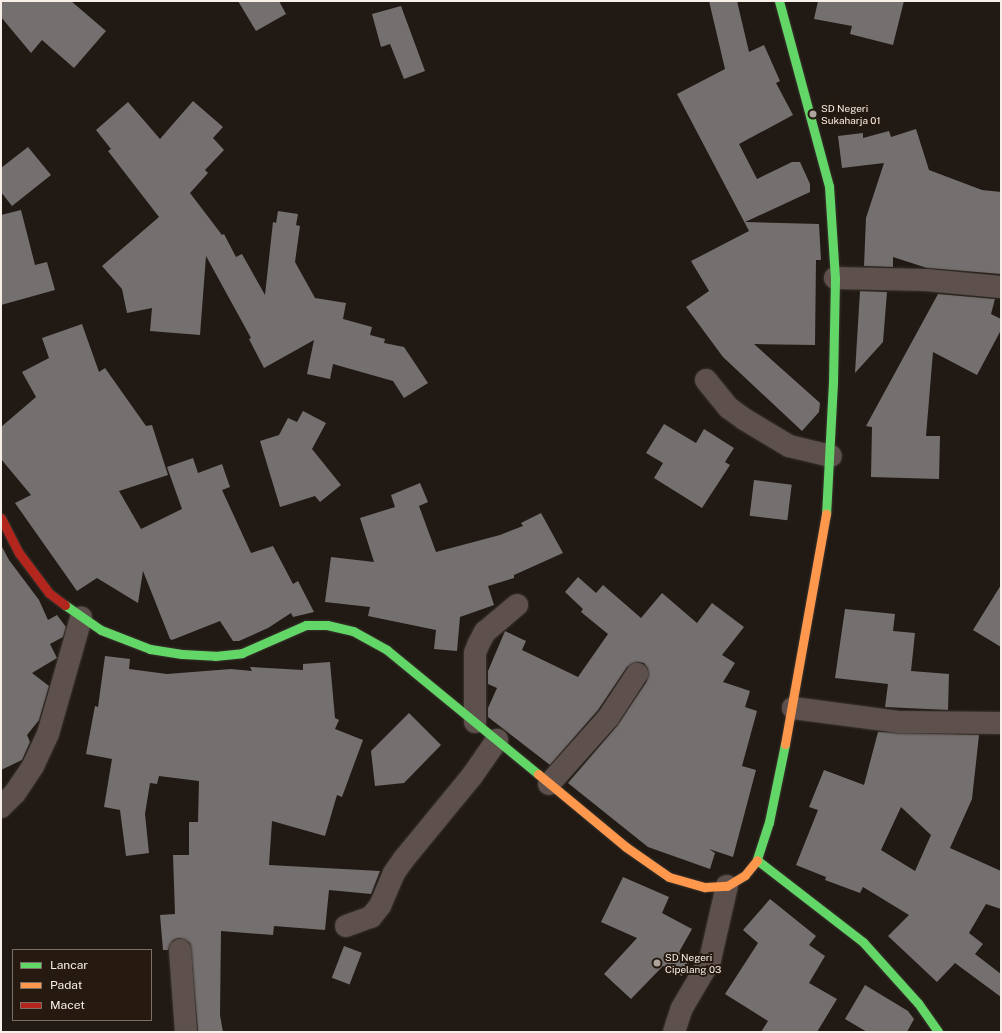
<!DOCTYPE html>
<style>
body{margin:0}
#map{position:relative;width:1002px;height:1033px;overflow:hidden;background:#211a14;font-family:"Public Sans",sans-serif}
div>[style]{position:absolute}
.building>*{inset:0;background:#757070;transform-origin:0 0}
.roads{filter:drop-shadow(0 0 1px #3a342e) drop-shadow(0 0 1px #3a342e)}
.street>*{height:22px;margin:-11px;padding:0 11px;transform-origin:11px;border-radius:11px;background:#5e514d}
.fast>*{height:9px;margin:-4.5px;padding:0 4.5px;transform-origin:4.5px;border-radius:4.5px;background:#63d668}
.slow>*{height:9px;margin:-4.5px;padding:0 4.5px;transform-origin:4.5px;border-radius:4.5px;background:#ff974d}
.jam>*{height:9px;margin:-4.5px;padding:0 4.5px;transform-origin:4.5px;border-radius:4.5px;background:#b3261e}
.dots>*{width:11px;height:11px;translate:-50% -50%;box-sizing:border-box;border:2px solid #26190f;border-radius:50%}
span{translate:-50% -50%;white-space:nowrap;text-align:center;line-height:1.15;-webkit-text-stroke:4px #26190f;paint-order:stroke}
.poi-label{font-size:10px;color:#f8efe8}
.left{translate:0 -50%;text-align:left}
.frame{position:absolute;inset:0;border:2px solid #f8efe8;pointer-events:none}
.legend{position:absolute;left:12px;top:949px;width:140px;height:72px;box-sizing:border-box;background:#26190f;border:1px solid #7a6f66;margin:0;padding:5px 7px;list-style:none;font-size:12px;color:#f8efe8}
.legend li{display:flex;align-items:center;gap:8px;height:20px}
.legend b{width:20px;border:1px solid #7a6f66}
</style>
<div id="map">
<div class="building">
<i style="clip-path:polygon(1px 1px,71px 1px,106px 31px,74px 68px,42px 40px,31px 53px,1px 17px)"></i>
<i style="clip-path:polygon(238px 1px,279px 1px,286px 14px,256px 31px)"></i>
<i style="clip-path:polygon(709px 1px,737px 1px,749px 52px,764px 45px,780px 81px,776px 83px,793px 115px,739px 144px,757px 179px,792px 162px,800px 162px,810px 184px,810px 192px,745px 222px,819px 224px,821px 260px,816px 260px,815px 345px,754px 344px,820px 403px,819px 412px,802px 431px,723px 357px,686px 307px,709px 291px,691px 261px,749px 231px,677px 94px,725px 69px)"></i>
<i style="clip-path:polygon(818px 1px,904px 1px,893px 45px,850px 34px,852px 26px,814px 19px)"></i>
<i style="clip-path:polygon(401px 6px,425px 71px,404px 79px,390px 44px,381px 47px,372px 14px)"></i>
<i style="clip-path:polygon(193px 101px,223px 127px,213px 138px,224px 150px,205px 170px,208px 173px,190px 193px,222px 235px,224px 234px,236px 257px,242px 254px,265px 295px,273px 222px,276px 223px,278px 211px,298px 214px,296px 225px,300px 226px,295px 262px,315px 298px,346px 303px,343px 319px,372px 327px,370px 335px,385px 339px,384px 343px,404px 347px,428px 383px,404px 398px,393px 381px,333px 364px,330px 379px,307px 374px,314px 340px,264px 368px,249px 339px,251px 338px,206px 256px,200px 335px,150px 331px,152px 308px,127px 313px,122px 289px,102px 266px,159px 217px,108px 151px,111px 149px,96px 130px,128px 102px,160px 139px)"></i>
<i style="clip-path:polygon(916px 129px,929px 170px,982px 190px,1001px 192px,1001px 274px,927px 268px,893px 257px,893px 267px,864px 266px,866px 218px,884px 163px,842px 168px,838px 136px,863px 133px,863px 138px,889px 131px,891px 137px)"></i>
<i style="clip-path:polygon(28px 147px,51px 175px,12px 206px,1px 192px,1px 168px)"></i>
<i style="clip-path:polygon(21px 210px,35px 265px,47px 262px,55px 290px,1px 305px,1px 215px)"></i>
<i style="clip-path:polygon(860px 291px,887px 292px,883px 342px,855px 373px)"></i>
<i style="clip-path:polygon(938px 294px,995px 299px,991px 314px,1001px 319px,1001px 330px,977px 375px,933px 352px,926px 436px,940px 436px,939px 479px,871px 477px,872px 427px,866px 426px)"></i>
<i style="clip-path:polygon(82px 324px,99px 372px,105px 368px,146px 426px,152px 425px,168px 475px,119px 491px,141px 529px,182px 509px,167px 467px,193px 458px,198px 473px,222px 464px,230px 487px,222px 490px,251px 553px,273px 546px,293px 584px,298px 581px,314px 612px,293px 617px,291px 613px,268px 628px,239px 641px,233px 641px,220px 621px,172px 640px,170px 639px,143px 571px,138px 603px,97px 578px,77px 591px,15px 503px,31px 495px,1px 459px,1px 427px,36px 397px,22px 372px,49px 358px,42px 338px)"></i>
<i style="clip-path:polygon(303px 411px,326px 423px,312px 449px,341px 485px,320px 502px,315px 496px,280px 507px,260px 441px,279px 435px,288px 418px,297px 422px)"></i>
<i style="clip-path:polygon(664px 424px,696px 443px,704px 429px,734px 448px,725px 462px,730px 465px,702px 508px,654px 478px,663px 463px,646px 453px)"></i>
<i style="left:754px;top:480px;width:38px;height:36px;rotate:7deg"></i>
<i style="clip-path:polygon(420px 483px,428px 502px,419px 506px,436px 552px,500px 535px,523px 526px,521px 523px,541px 513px,563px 553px,514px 575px,514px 578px,488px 586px,494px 605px,460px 617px,457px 651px,434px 649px,436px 630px,368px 616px,370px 607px,325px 602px,331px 557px,374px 562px,360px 518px,395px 507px,391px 495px)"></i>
<i style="clip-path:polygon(1px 545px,9px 560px,39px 600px,48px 620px,57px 615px,66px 627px,63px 637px,50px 644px,57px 658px,32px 673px,49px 686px,39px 720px,27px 735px,30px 742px,22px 760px,1px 770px)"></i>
<i style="clip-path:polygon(578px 577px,596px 593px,603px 585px,641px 618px,662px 593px,697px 623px,712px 603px,744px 627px,722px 655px,735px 663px,723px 682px,750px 691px,745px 707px,757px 711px,742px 766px,756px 770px,733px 857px,709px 849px,715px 853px,710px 869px,648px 847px,568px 783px,617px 726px,647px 681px,648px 669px,644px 663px,637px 662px,627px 667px,598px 710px,550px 765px,488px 717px,488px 708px,497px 688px,488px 684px,488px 671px,505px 631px,526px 641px,522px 650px,578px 677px,608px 634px,581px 612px,583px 609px,565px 592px)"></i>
<i style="clip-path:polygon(1001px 585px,1001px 647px,973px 630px)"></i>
<i style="clip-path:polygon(845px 609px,895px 614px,893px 631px,915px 633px,911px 671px,949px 674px,948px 710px,885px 707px,888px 684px,835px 678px)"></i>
<i style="clip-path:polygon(105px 656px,130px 659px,129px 669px,167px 674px,231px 669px,252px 671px,250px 667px,303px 670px,303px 664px,330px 662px,335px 718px,339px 720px,335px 729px,363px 740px,342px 797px,337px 795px,325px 836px,272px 821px,269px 865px,380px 871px,371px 894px,329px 890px,325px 930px,274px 926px,273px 935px,221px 931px,220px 1015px,223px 1032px,198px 1032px,190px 943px,179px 938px,173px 940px,168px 950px,163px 950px,160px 915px,175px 914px,173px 855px,189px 855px,189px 822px,198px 822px,199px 781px,159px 776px,157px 784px,150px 783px,145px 814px,149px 853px,126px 856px,120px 810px,104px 807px,112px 759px,86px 754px,95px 706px,98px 707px)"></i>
<i style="clip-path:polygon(409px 713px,441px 745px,404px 783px,375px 786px,371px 751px)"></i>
<i style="clip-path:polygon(evenodd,878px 732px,979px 735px,972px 799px,950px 848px,1001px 871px,1001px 909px,986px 904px,969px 933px,983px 944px,975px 954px,1001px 974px,1001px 997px,955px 963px,937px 982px,888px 936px,909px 915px,863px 887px,860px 893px,825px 880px,826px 877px,796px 865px,818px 810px,809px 807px,824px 770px,864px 785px,878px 732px,901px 807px,931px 835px,915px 871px,881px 850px,901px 807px)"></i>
<i style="clip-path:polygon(623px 877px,669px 897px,662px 913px,692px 929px,679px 952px,691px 959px,682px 976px,663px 966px,631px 999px,604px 974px,637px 938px,601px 922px)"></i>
<i style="clip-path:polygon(770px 899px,816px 936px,809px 945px,825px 956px,809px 983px,837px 999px,817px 1032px,761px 1032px,768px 1021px,725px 994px,758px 943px,743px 930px)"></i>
<i style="left:344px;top:946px;width:19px;height:34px;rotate:21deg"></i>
<i style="clip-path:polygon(865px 985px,908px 1011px,914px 1019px,907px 1032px,867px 1032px,845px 1019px)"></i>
</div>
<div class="roads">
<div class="street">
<i style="left:835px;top:278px;width:91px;rotate:1.3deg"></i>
<i style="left:926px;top:280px;width:75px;rotate:5.3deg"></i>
<i style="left:706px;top:380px;width:36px;rotate:51deg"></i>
<i style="left:729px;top:408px;width:19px;rotate:36deg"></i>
<i style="left:744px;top:419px;width:52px;rotate:31deg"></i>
<i style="left:789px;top:446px;width:43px;rotate:13.4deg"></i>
<i style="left:793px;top:708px;width:108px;rotate:7.5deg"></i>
<i style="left:900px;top:722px;width:101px;rotate:0.6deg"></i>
<i style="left:475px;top:722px;width:69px;rotate:-90deg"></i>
<i style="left:475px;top:653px;width:9px;rotate:-69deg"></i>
<i style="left:478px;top:645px;width:15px;rotate:-62deg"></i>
<i style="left:485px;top:632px;width:42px;rotate:-40.2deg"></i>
<i style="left:549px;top:784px;width:89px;rotate:-48.2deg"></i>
<i style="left:608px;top:718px;width:53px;rotate:-56.6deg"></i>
<i style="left:1px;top:807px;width:20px;rotate:-45deg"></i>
<i style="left:15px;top:793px;width:32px;rotate:-56deg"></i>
<i style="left:33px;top:766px;width:35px;rotate:-65deg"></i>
<i style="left:48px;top:734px;width:121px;rotate:-74.1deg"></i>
<i style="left:346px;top:926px;width:27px;rotate:-20deg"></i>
<i style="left:371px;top:917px;width:14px;rotate:-51deg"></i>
<i style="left:380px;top:906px;width:36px;rotate:-67deg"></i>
<i style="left:394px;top:873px;width:16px;rotate:-55deg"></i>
<i style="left:403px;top:860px;width:109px;rotate:-50.6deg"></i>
<i style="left:472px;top:776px;width:44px;rotate:-55.2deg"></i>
<i style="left:180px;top:950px;width:82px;rotate:85.8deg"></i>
<i style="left:674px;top:1032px;width:25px;rotate:-72deg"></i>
<i style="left:682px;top:1008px;width:56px;rotate:-59.7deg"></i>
<i style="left:710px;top:960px;width:76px;rotate:-77.1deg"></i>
</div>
<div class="fast">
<i style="left:779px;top:1px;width:192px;rotate:74.9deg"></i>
<i style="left:829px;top:186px;width:92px;rotate:86.3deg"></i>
<i style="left:835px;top:278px;width:104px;rotate:91.1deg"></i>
<i style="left:833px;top:382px;width:132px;rotate:93deg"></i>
<i style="left:65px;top:605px;width:44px;rotate:34.8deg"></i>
<i style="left:101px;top:630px;width:53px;rotate:21.2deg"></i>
<i style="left:150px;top:649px;width:32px;rotate:9deg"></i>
<i style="left:182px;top:654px;width:33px;rotate:3deg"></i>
<i style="left:215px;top:656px;width:27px;rotate:-6deg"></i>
<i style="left:242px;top:653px;width:70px;rotate:-23.6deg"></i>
<i style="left:306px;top:625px;width:21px"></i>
<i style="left:327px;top:625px;width:27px;rotate:13deg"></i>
<i style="left:353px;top:631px;width:39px;rotate:29deg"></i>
<i style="left:387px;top:650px;width:195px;rotate:39.4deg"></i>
<i style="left:785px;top:744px;width:80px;rotate:101.6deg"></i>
<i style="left:769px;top:822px;width:40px;rotate:108deg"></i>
<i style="left:757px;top:860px;width:134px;rotate:37.7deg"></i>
<i style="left:863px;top:942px;width:82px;rotate:48deg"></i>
<i style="left:918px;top:1003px;width:35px;rotate:55deg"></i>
</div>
<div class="slow">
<i style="left:785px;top:744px;width:234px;rotate:-79.9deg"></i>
<i style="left:538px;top:774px;width:114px;rotate:39.7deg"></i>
<i style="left:626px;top:847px;width:52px;rotate:34.9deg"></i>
<i style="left:669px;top:877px;width:37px;rotate:16deg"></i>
<i style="left:705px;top:887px;width:22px;rotate:-3deg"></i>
<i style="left:727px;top:886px;width:21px;rotate:-31deg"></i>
<i style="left:745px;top:875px;width:19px;rotate:-51deg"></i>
</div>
<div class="jam">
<i style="left:1px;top:518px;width:39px;rotate:63deg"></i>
<i style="left:19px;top:553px;width:50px;rotate:53.1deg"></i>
<i style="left:49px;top:593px;width:20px;rotate:37deg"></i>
</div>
</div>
<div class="dots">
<i style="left:813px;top:114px;background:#ada49e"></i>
<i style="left:657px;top:963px;background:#ada49e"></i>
</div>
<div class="poi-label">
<span class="left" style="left:821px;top:114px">SD Negeri<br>Sukaharja 01</span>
<span class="left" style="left:665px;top:963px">SD Negeri<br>Cipelang 03</span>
</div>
<div class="frame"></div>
<ul class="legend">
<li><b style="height:5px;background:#63d668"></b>Lancar</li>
<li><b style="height:5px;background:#ff974d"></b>Padat</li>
<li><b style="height:5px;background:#b3261e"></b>Macet</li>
</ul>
</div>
